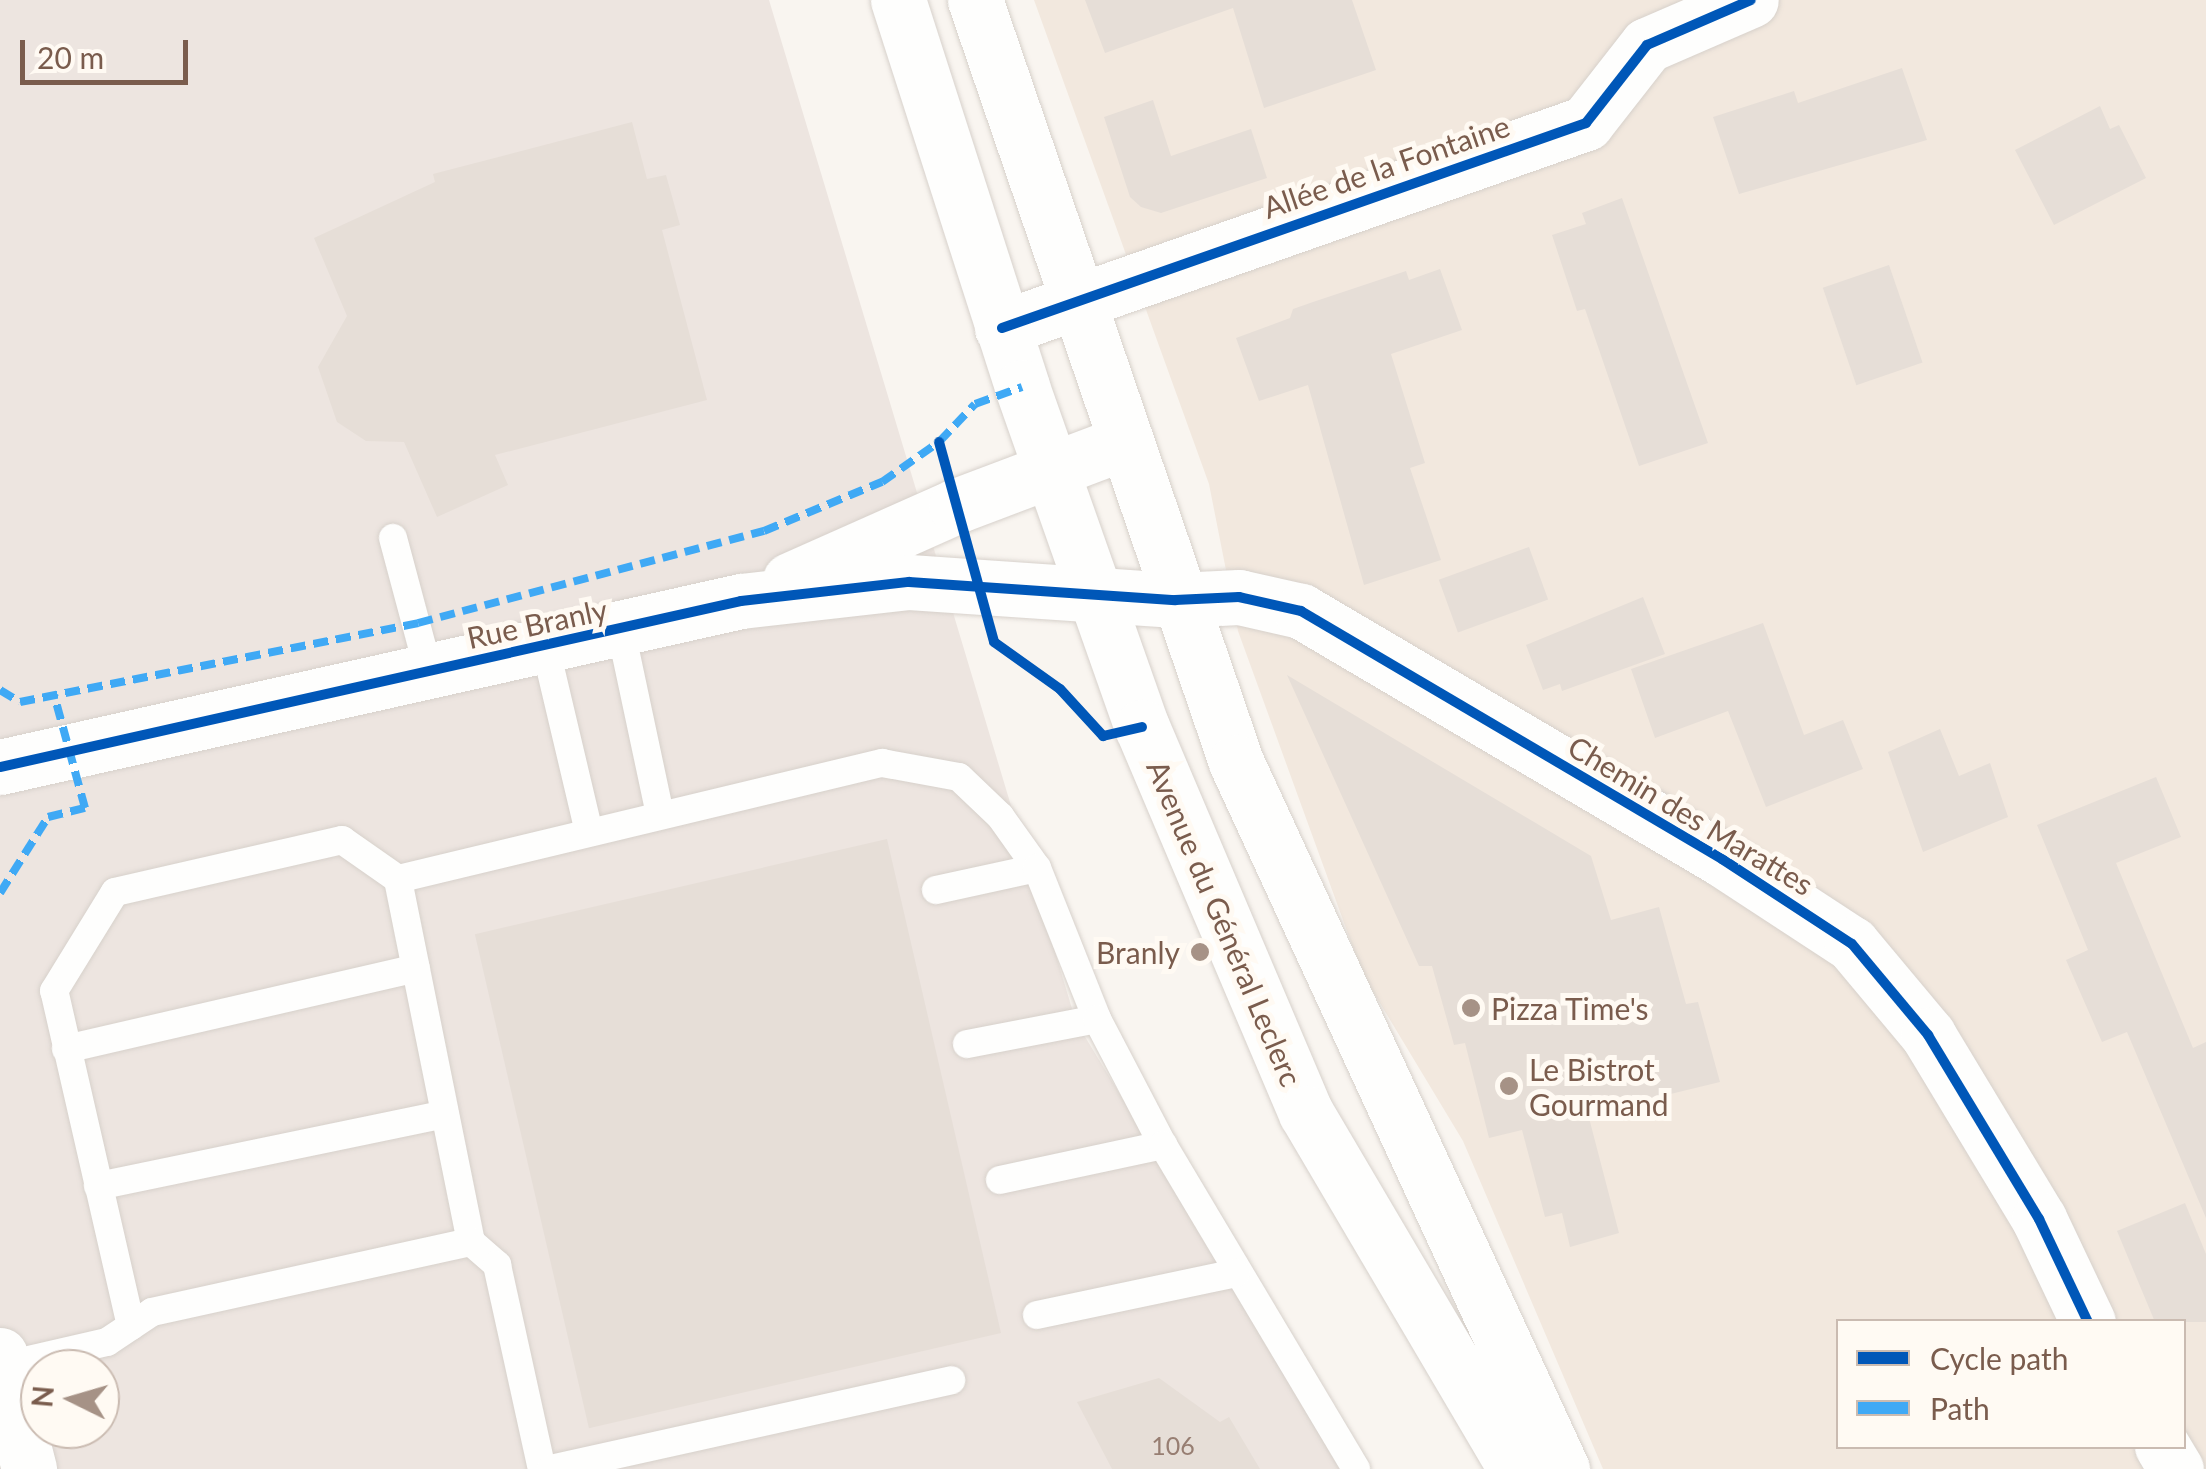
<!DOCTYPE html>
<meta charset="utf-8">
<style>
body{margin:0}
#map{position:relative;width:2206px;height:1469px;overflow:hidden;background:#f9f5f0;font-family:Lato,sans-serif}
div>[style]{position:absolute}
.residential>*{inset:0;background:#f2e8de}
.industrial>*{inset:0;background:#ede5e0}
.building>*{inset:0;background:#e6ded7;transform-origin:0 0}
.roads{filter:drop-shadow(0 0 2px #d7d1cb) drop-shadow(0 0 2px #d7d1cb)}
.lane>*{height:28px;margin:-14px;padding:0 14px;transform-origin:14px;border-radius:14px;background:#fefefd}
.street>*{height:55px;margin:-27.5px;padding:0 27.5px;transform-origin:27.5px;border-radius:27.5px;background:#fefefd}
.secondary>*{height:55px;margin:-27.5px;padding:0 27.5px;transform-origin:27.5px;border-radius:27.5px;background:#fefefd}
.quiet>*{height:8px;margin-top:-4px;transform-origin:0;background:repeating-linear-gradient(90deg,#3fa9f5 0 15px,transparent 0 23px)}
.cycleway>*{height:10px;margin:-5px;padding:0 5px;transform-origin:5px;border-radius:5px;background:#0057b8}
.dots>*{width:28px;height:28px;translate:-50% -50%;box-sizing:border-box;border:5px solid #fffaf3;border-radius:50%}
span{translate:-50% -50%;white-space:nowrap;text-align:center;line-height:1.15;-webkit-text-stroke:10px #fffaf3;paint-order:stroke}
.number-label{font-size:25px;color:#977e72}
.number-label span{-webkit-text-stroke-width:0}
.street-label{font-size:30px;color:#7a5c4d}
.poi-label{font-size:30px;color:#7a5c4d}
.right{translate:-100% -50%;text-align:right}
.left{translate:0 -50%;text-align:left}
.legend{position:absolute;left:1836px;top:1319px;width:350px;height:130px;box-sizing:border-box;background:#fffaf3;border:2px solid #cabbb1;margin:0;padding:12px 18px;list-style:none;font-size:30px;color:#7a5c4d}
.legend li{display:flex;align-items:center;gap:20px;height:50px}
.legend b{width:50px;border:2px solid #cabbb1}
.north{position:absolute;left:20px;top:1349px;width:100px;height:100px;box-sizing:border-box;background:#fffaf3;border:2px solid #cabbb1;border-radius:50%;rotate:275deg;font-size:28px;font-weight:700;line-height:40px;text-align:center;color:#7a5c4d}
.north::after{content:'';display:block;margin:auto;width:35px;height:45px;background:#a69286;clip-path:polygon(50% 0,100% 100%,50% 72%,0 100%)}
.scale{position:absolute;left:20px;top:40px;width:168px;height:45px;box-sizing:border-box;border:5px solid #7a5c4d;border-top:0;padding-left:12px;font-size:30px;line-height:35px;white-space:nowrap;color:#7a5c4d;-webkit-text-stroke:8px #fffaf3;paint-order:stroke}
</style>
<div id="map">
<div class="residential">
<i style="clip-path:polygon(evenodd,1034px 0,2206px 0,2206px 1469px,1603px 1469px,1463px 1141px,1363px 975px,1238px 631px,1209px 484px,1034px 0,1838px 1322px,2184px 1322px,2184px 1446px,1838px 1446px,1838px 1322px)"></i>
</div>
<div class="industrial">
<i style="clip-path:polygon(evenodd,0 0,769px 0,1076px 1022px,1348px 1469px,0 1469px,0 0,40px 1369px,100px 1369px,100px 1429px,40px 1429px,40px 1369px)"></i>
</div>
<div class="building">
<i style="clip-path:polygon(1085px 0,1352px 0,1376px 70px,1264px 108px,1233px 8px,1105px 53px)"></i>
<i style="clip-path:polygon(1902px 68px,1927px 140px,1739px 194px,1713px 117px,1794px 91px,1798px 103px)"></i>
<i style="clip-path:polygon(1153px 100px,1171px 156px,1251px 129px,1267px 178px,1161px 213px,1141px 207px,1130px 197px,1104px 117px)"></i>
<i style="clip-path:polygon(2100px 106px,2110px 129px,2119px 125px,2146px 178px,2054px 225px,2015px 150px)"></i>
<i style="clip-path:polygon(632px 122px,647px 179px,666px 175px,680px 225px,662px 230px,707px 400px,495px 455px,508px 485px,437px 517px,404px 442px,366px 441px,337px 422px,318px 367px,347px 316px,314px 238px,435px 182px,433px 174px)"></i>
<i style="clip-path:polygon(1622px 198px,1708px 443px,1639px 466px,1585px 309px,1577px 311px,1552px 235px,1586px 224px,1582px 213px)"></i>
<i style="left:1889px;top:265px;width:103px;height:70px;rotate:71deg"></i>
<i style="clip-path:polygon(1440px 269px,1462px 330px,1391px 354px,1425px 463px,1410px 468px,1441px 560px,1364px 585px,1308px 385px,1259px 401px,1236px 338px,1290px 318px,1293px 309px,1313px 302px,1406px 271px,1409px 280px)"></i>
<i style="left:1529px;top:547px;width:56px;height:96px;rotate:70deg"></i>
<i style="clip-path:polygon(1643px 597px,1665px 654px,1562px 691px,1560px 684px,1543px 690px,1526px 645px)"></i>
<i style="clip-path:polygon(1763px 623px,1804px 735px,1843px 720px,1863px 769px,1766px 807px,1728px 711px,1655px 738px,1631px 669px)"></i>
<i style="clip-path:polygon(1287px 675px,1591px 856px,1611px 920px,1659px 907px,1686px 1004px,1698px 1002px,1720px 1082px,1588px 1114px,1619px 1233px,1570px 1247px,1562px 1213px,1545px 1217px,1522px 1130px,1489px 1138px,1465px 1043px,1454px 1045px,1432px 966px,1419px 966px)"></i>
<i style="clip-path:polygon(1940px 729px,1959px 776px,1990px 763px,2008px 817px,1923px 852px,1888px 752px)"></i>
<i style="clip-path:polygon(2156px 777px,2181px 837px,2116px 863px,2193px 1048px,2206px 1042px,2206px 1218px,2127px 1032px,2102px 1042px,2066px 960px,2088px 950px,2037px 825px)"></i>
<i style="left:887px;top:839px;width:507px;height:423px;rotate:77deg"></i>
<i style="clip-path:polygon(2185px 1203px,2206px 1254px,2206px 1322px,2155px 1322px,2117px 1231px)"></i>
<i style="clip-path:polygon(1159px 1378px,1220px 1422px,1229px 1417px,1260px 1469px,1112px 1469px,1077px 1402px)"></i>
</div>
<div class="roads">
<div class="lane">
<i style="left:393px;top:538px;width:139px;rotate:75deg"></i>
<i style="left:621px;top:631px;width:187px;rotate:78deg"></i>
<i style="left:545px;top:646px;width:191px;rotate:76.7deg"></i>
<i style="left:936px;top:890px;width:103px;rotate:-12.3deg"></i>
<i style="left:967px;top:1044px;width:132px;rotate:-10.9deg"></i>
<i style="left:66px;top:1049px;width:359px;rotate:-13deg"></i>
<i style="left:1000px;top:1180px;width:167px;rotate:-12.1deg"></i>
<i style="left:98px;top:1186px;width:354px;rotate:-11.7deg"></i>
<i style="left:471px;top:1242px;width:370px;rotate:-101.4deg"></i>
<i style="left:398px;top:879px;width:498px;rotate:-13.5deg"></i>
<i style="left:882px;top:763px;width:78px;rotate:10.3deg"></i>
<i style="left:959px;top:777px;width:57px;rotate:43.6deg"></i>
<i style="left:1000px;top:816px;width:64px;rotate:54.6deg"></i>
<i style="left:1037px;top:868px;width:162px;rotate:68.3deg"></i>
<i style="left:1097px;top:1019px;width:142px;rotate:62.4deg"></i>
<i style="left:1163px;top:1145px;width:377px;rotate:59.2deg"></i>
<i style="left:1037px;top:1315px;width:203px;rotate:-11.9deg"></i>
<i style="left:131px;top:1326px;width:344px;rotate:-102.9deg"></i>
<i style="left:54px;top:991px;width:116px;rotate:-58.4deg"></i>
<i style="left:115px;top:892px;width:233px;rotate:-12.9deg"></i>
<i style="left:342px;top:840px;width:68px;rotate:34.9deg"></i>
<i style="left:3px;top:1366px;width:107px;rotate:-13deg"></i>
<i style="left:107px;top:1342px;width:54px;rotate:-33.7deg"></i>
<i style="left:152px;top:1312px;width:327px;rotate:-12.4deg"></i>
<i style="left:471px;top:1242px;width:35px;rotate:41deg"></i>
<i style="left:497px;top:1265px;width:209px;rotate:77.6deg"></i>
<i style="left:551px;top:1469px;width:410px;rotate:-12.5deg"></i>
</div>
<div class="street">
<i style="left:1002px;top:328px;width:619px;rotate:-19.34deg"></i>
<i style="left:1586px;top:123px;width:99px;rotate:-52deg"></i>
<i style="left:1647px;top:45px;width:113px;rotate:-23.4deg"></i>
<i style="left:790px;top:580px;width:182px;rotate:-24deg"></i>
<i style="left:956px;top:506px;width:178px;rotate:-20.7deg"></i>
<i style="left:0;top:767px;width:759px;rotate:-12.63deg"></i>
<i style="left:741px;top:601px;width:169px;rotate:-6.5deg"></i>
<i style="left:909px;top:582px;width:267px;rotate:3.9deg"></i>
<i style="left:1175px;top:600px;width:64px;rotate:-2.7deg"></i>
<i style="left:1239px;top:597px;width:64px;rotate:12.7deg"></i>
<i style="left:1301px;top:611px;width:489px;rotate:30.5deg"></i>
<i style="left:1722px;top:859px;width:155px;rotate:33.2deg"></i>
<i style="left:1852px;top:944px;width:119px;rotate:50.1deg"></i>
<i style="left:1928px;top:1035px;width:215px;rotate:58.9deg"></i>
<i style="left:2039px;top:1219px;width:114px;rotate:64.6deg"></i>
<i style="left:0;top:1355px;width:118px;rotate:75.7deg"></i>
<i style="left:2162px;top:1446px;width:27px;rotate:59deg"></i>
</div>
<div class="secondary">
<i style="left:898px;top:0;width:406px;rotate:72.2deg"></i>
<i style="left:1022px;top:387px;width:361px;rotate:70.6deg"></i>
<i style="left:1142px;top:727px;width:419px;rotate:67deg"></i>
<i style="left:1306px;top:1113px;width:413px;rotate:59.5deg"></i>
<i style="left:975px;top:0;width:805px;rotate:71.09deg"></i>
<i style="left:1236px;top:762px;width:779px;rotate:65.25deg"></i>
</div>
</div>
<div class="quiet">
<i style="left:0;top:690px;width:23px;rotate:31deg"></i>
<i style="left:20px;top:702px;width:406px;rotate:-11.2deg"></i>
<i style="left:418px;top:623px;width:358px;rotate:-14.9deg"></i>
<i style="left:764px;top:531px;width:128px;rotate:-22.6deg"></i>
<i style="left:882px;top:482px;width:70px;rotate:-35.1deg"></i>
<i style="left:939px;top:442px;width:52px;rotate:-46.5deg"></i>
<i style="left:975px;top:404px;width:50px;rotate:-19.9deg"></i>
<i style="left:0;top:893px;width:90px;rotate:-57.7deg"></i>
<i style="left:48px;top:817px;width:38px;rotate:-14deg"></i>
<i style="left:85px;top:808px;width:117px;rotate:-105.3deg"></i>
</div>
<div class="cycleway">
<i style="left:1002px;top:328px;width:619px;rotate:-19.34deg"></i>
<i style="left:1586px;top:123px;width:99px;rotate:-52deg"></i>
<i style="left:1647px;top:45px;width:113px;rotate:-23.4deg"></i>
<i style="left:939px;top:442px;width:207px;rotate:74.6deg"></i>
<i style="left:994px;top:642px;width:81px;rotate:35.5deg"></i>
<i style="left:1060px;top:689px;width:64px;rotate:47.5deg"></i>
<i style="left:1103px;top:736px;width:40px;rotate:-13deg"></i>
<i style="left:0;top:767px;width:759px;rotate:-12.63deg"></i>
<i style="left:741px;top:601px;width:169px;rotate:-6.5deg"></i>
<i style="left:909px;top:582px;width:267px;rotate:3.9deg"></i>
<i style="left:1175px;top:600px;width:64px;rotate:-2.7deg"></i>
<i style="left:1239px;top:597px;width:64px;rotate:12.7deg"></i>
<i style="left:1301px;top:611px;width:489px;rotate:30.5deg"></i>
<i style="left:1722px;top:859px;width:155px;rotate:33.2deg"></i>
<i style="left:1852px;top:944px;width:119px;rotate:50.1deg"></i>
<i style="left:1928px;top:1035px;width:215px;rotate:58.9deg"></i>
<i style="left:2039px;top:1219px;width:114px;rotate:64.6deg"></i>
</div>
<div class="dots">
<i style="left:1200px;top:952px;background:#a69286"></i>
<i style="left:1471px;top:1008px;background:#a69286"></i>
<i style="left:1509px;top:1086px;background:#a69286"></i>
</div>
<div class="number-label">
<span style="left:1173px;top:1445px">106</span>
</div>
<div class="street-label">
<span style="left:1386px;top:166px;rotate:-19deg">Allée de la Fontaine</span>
<span style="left:537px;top:623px;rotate:-12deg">Rue Branly</span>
<span style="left:1691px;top:815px;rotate:31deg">Chemin des Marattes</span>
<span style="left:1225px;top:923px;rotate:67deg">Avenue du Général Leclerc</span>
</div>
<div class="poi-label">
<span class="right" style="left:1180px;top:952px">Branly</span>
<span class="left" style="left:1491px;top:1008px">Pizza Time's</span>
<span class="left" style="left:1529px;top:1086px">Le Bistrot<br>Gourmand</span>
</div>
<ul class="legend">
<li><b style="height:12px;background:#0057b8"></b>Cycle path</li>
<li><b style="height:12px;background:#3fa9f5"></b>Path</li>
</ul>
<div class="north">N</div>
<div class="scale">20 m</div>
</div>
